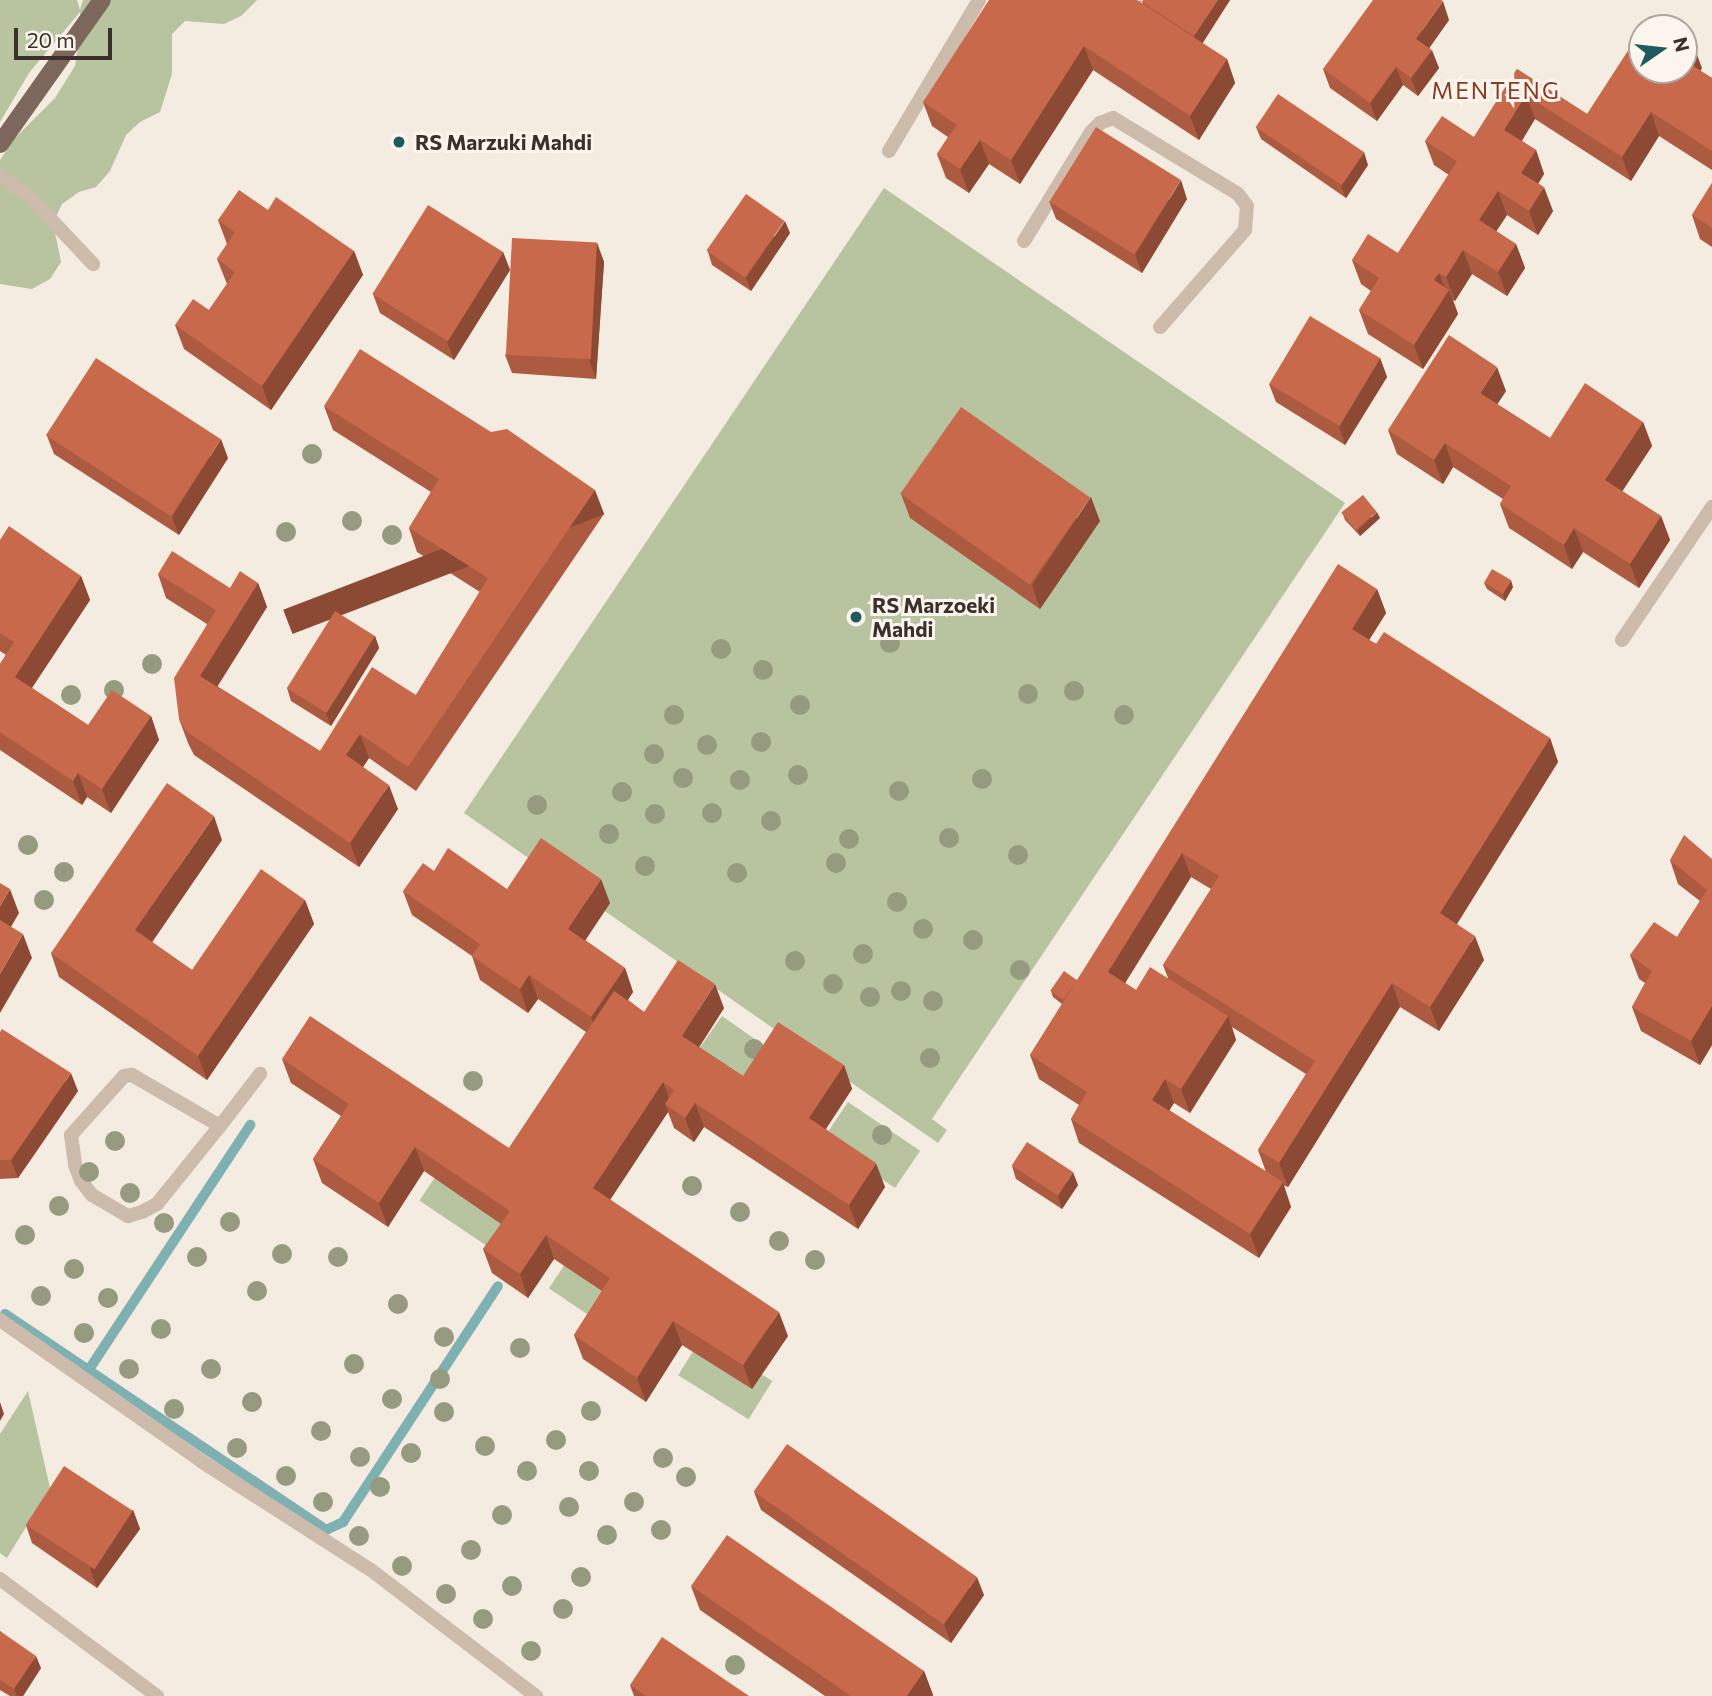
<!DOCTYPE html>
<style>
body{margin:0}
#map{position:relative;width:1712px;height:1696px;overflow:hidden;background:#f4ebe1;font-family:Commissioner,sans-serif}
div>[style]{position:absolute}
.green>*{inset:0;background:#b8c4a0;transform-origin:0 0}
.stream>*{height:10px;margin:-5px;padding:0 5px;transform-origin:5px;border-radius:5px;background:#7fb0b2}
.service>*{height:14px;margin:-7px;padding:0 7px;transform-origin:7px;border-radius:7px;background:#cdbbac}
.primary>*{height:18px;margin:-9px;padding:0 9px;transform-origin:9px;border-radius:9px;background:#7d675c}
.trees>*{width:20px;height:20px;margin:-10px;border-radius:50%;background:#969b7f}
.wall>*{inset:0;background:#ac5a40}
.shaded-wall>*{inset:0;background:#8c4a34;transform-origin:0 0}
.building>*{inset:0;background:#c8694b;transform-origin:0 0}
.dots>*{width:19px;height:19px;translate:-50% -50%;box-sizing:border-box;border:4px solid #fbf5ee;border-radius:50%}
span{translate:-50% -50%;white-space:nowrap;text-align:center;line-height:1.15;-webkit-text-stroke:6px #fbf5ee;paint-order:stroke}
.poi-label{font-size:21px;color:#3b302b;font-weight:700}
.left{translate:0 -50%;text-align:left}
.neighbourhood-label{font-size:23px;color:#8c3b22;letter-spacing:2px}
.north{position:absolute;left:1628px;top:14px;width:70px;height:70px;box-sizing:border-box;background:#fbf5ee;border:2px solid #aea6a0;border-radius:50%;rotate:76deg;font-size:19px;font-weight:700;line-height:28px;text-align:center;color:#3b302b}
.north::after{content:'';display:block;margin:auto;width:24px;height:32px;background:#1f5a5e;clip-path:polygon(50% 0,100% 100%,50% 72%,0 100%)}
.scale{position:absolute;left:14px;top:28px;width:98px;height:32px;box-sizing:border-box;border:4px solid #3b302b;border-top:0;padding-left:9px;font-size:21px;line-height:24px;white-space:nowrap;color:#3b302b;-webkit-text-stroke:5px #fbf5ee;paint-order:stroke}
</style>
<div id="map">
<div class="green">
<i style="clip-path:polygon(0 0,77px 0,80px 10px,83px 0,257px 0,241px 16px,224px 24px,185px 21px,172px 34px,172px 74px,160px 112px,140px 122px,126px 135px,110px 171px,96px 187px,79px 192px,62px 204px,53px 223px,61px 262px,50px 279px,32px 289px,0 284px,0 160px,14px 139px,55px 98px,75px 66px,81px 30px,80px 12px,29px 73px,0 122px)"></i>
<i style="clip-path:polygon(884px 188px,1345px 503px,932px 1119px,947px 1130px,938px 1143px,464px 813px)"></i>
<i style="left:722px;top:1016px;width:70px;height:47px;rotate:35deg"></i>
<i style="left:848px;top:1102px;width:87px;height:45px;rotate:34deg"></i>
<i style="left:444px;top:1164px;width:110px;height:44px;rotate:34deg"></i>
<i style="left:574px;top:1251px;width:75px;height:45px;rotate:34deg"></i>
<i style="left:702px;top:1337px;width:83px;height:45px;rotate:32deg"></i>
<i style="clip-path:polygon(28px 1391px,50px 1488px,7px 1558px,0 1553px,0 1434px)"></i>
</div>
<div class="stream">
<i style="left:5px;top:1314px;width:387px;rotate:33.9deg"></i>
<i style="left:326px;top:1530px;width:19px;rotate:-25deg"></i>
<i style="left:343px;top:1522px;width:282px;rotate:-56.7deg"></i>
<i style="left:88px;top:1371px;width:295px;rotate:-56.6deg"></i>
</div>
<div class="service">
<i style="left:889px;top:151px;width:176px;rotate:-59.2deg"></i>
<i style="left:0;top:176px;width:34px;rotate:34deg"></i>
<i style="left:28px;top:195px;width:95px;rotate:46.7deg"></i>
<i style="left:1024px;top:241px;width:128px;rotate:-58.4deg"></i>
<i style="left:1091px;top:132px;width:13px;rotate:-45deg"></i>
<i style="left:1100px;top:123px;width:14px;rotate:-21deg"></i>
<i style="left:1113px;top:118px;width:146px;rotate:31.3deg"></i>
<i style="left:1238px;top:194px;width:15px;rotate:53deg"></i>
<i style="left:1247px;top:206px;width:24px;rotate:95deg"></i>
<i style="left:1245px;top:230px;width:129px;rotate:131.2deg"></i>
<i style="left:1622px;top:640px;width:161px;rotate:-55.9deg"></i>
<i style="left:220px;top:1126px;width:102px;rotate:-149.9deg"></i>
<i style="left:132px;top:1075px;width:8px;rotate:173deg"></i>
<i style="left:124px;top:1076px;width:79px;rotate:131.9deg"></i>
<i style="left:71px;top:1135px;width:30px;rotate:82deg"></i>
<i style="left:75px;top:1165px;width:17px;rotate:69deg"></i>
<i style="left:81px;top:1181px;width:18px;rotate:52deg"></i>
<i style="left:92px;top:1195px;width:42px;rotate:30.3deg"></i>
<i style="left:128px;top:1216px;width:15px;rotate:-16deg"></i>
<i style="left:142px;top:1212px;width:17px;rotate:-28deg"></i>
<i style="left:157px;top:1204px;width:100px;rotate:-51.1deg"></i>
<i style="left:220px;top:1126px;width:66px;rotate:-52.4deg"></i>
<i style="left:0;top:1320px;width:246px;rotate:35deg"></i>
<i style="left:201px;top:1461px;width:202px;rotate:32.7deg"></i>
<i style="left:371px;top:1570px;width:208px;rotate:37.4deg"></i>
<i style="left:0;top:1579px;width:196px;rotate:36.7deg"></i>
</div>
<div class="primary">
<i style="left:0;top:144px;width:176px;rotate:-54.7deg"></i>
</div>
<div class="trees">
<i style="left:312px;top:454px"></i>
<i style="left:352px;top:521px"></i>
<i style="left:286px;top:532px"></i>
<i style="left:392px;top:535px"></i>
<i style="left:890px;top:643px"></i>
<i style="left:721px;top:649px"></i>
<i style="left:152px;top:664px"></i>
<i style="left:763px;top:670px"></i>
<i style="left:114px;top:690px"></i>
<i style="left:1074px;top:691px"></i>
<i style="left:1028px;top:694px"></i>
<i style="left:71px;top:695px"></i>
<i style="left:800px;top:705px"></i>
<i style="left:674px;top:715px"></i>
<i style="left:1124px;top:715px"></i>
<i style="left:761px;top:742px"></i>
<i style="left:707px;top:745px"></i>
<i style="left:654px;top:754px"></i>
<i style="left:798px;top:775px"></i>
<i style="left:683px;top:778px"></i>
<i style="left:982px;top:779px"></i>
<i style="left:740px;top:780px"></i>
<i style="left:899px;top:791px"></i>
<i style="left:622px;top:792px"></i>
<i style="left:537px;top:805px"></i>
<i style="left:712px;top:813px"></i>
<i style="left:655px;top:814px"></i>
<i style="left:771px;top:821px"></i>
<i style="left:609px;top:834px"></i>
<i style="left:949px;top:838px"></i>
<i style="left:849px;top:839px"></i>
<i style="left:28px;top:845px"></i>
<i style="left:1018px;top:855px"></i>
<i style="left:836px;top:863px"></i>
<i style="left:645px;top:866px"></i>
<i style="left:64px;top:872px"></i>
<i style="left:737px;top:873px"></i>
<i style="left:44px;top:900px"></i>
<i style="left:897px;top:902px"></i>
<i style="left:923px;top:929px"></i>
<i style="left:973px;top:940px"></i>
<i style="left:863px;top:954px"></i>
<i style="left:795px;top:961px"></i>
<i style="left:1020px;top:970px"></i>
<i style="left:833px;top:984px"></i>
<i style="left:901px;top:991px"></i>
<i style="left:870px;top:997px"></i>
<i style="left:933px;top:1001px"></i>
<i style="left:754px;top:1049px"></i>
<i style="left:930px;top:1058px"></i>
<i style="left:473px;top:1081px"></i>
<i style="left:882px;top:1135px"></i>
<i style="left:115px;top:1141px"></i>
<i style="left:89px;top:1172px"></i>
<i style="left:692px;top:1186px"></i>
<i style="left:130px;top:1193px"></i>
<i style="left:59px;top:1206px"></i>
<i style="left:740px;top:1212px"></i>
<i style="left:230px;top:1222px"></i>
<i style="left:164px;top:1223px"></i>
<i style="left:25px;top:1235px"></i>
<i style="left:779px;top:1241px"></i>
<i style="left:282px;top:1254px"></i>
<i style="left:197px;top:1257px"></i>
<i style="left:338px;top:1257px"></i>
<i style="left:815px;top:1260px"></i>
<i style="left:74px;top:1269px"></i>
<i style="left:257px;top:1291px"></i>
<i style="left:41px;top:1296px"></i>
<i style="left:108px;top:1298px"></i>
<i style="left:398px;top:1304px"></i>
<i style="left:161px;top:1329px"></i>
<i style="left:84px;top:1333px"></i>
<i style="left:444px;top:1337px"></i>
<i style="left:520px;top:1348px"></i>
<i style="left:354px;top:1364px"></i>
<i style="left:129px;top:1369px"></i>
<i style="left:211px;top:1369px"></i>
<i style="left:440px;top:1379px"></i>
<i style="left:392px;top:1399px"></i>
<i style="left:252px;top:1402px"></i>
<i style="left:174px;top:1409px"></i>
<i style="left:591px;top:1411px"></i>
<i style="left:444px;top:1412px"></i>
<i style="left:321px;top:1431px"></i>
<i style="left:556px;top:1440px"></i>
<i style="left:485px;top:1446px"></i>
<i style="left:237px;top:1448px"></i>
<i style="left:411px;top:1453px"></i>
<i style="left:360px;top:1457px"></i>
<i style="left:663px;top:1458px"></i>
<i style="left:527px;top:1471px"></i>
<i style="left:589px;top:1471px"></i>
<i style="left:286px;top:1476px"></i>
<i style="left:686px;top:1477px"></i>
<i style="left:380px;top:1487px"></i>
<i style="left:323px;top:1502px"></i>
<i style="left:634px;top:1502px"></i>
<i style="left:569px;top:1507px"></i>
<i style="left:502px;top:1515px"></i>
<i style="left:661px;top:1530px"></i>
<i style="left:607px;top:1535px"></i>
<i style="left:359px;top:1536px"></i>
<i style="left:471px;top:1550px"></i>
<i style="left:402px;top:1566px"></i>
<i style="left:581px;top:1577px"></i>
<i style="left:512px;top:1586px"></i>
<i style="left:446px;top:1594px"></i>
<i style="left:563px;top:1609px"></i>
<i style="left:483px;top:1619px"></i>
<i style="left:531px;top:1651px"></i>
<i style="left:735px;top:1665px"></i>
</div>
<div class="wall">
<i style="clip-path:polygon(1142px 0,1140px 2px,1143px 4px,1142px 2px,1230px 0,1202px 43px,1227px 59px,1235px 83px,1199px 140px,1093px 70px,1020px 184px,989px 164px,969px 193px,946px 178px,937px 154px,948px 137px,932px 126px,923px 102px)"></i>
<i style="clip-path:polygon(1449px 20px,1429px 48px,1439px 68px,1418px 96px,1403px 85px,1377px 121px,1330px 88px,1323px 69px)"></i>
<i style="clip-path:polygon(1702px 68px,1700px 71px,1712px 78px,1712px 170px,1659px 136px,1631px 181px,1535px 119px,1522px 141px,1536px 150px,1544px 174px,1538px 184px,1553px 211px,1538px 235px,1507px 215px,1496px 231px,1516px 244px,1525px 268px,1507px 296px,1472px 274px,1455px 301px,1453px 300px,1458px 314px,1423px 369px,1368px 334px,1359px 310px,1371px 291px,1361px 284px,1352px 260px,1398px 253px,1449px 175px,1434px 165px,1425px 141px,1474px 137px,1517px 69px,1587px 114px)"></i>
<i style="clip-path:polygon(1256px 127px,1368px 165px,1346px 198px,1261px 139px)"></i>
<i style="clip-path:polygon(1712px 183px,1712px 247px,1700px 239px,1692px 215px)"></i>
<i style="clip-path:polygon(1187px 199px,1142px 273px,1056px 219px,1049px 201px)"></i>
<i style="clip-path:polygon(268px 210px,354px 251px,363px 275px,271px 410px,184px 349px,175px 325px,209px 310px,227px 284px,217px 259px,227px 244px,218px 220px)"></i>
<i style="clip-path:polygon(790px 233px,751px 291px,712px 265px,708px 252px)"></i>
<i style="clip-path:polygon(597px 243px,604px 262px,596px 379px,512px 373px,505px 355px)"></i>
<i style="clip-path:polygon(503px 252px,510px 270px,454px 360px,380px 313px,373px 294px)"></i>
<i style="clip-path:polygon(1380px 358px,1387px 377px,1345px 445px,1276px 402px,1269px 384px)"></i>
<i style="clip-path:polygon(1506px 391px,1497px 404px,1550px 438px,1643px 422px,1652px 446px,1622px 491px,1661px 516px,1670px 540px,1639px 588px,1583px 552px,1572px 569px,1509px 528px,1500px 504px,1503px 499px,1453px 467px,1443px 484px,1397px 454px,1388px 430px)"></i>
<i style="clip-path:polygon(324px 406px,604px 514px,416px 791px,369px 758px,363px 767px,398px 809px,359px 867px,194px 755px,188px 743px,179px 719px,207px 624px,166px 598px,158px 574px,230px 588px,258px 583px,267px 607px,217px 686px,320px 751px,416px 695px,480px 592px,417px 552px,409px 528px,431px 492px,333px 430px)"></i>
<i style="clip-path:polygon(47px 436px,228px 458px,179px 535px,54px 454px)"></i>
<i style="clip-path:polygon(901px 494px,1100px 521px,1040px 609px,910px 518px)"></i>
<i style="clip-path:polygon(1343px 514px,1380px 518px,1360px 536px,1345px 520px)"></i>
<i style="clip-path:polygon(0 540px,81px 576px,90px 600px,32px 688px,88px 725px,151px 716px,159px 740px,111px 813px,87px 797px,82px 805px,0 750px,0 664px,6px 655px,0 651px)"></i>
<i style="clip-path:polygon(1484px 583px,1513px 587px,1505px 601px,1487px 589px)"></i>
<i style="clip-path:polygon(evenodd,1377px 589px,1386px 613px,1369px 640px,1550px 738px,1558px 762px,1457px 924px,1484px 960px,1439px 1031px,1400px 1007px,1288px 1187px,1283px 1185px,1291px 1207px,1259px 1258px,1079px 1143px,1071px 1119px,1079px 1105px,1039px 1079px,1030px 1055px,1062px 1004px,1053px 997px,1051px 991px,1077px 980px,1377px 589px,1191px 877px,1211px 889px,1163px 965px,1168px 978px,1136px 990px,1125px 983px,1191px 877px,1377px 589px,1232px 1027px,1306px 1074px,1258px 1150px,1266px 1172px,1169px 1110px,1174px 1103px,1190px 1113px,1236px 1040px,1232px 1027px)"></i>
<i style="clip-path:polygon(375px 636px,379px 648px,331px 726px,291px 701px,287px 688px)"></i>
<i style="clip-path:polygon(222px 840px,152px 942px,192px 970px,305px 900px,314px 924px,207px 1080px,59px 977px,51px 953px)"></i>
<i style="clip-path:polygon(1712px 859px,1712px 1045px,1700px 1065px,1641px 1031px,1632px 1007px,1645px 983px,1639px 979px,1630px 955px,1677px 937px,1700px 901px,1678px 884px,1670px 860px)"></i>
<i style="clip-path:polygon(434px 871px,507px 889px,610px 903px,585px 940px,625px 968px,633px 992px,628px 1000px,644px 1012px,724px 1008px,699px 1047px,743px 1076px,844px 1065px,852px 1089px,826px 1129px,885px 1187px,858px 1229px,704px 1127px,694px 1142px,674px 1128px,668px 1112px,610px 1200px,788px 1336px,752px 1389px,682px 1345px,646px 1402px,583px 1359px,574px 1335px,602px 1291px,554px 1259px,528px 1298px,492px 1273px,483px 1249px,501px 1224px,424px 1171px,388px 1227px,322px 1183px,313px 1159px,341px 1116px,291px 1083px,282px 1059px,509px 1148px,586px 1032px,538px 999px,528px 1013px,480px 980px,472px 956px,412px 915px,403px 891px)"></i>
<i style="clip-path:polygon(0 1032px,78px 1091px,18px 1178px,0 1179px)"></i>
<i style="clip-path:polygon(1012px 1166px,1078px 1185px,1062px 1209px,1016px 1179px)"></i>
<i style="clip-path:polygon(754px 1492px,984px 1595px,951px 1643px,761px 1510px)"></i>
<i style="clip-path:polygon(133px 1510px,140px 1529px,97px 1588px,32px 1543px,26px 1525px)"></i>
<i style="clip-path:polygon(691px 1586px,924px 1671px,933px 1695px,932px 1696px,825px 1696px,700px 1610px)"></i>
<i style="clip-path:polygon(0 1631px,41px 1668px,23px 1696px,10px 1696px,0 1690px)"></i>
<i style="clip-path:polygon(630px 1685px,749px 1696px,634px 1696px)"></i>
</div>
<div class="shaded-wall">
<i style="clip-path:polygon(1218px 0,1230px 0,1199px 49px,1194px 36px)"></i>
<i style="clip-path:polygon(1443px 1px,1449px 20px,1423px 57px,1416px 39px)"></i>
<i style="clip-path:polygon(1693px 44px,1702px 68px,1692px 84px,1684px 62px,1684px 58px)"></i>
<i style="clip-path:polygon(1084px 46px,1093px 70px,1020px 184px,1011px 160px)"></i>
<i style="clip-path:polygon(1432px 50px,1439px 68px,1418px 96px,1411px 78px)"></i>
<i style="clip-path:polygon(1227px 59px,1235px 83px,1199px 140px,1190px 116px)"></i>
<i style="clip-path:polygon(1396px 67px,1403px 85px,1377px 121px,1370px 103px)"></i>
<i style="clip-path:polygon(1526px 95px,1535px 119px,1513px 154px,1504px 130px)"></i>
<i style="clip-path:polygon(1651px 112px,1659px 136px,1631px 181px,1622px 157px)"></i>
<i style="clip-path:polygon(980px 140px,989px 164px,969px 193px,960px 169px)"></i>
<i style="clip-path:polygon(1536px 150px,1544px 174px,1530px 197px,1521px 173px)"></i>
<i style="clip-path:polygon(1364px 152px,1368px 165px,1346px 198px,1341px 186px)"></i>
<i style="clip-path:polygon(1181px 180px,1187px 199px,1142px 273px,1135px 255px)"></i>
<i style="clip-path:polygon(1544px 187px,1553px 211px,1538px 235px,1529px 211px)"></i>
<i style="clip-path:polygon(1498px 191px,1507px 215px,1488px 244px,1479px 220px)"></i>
<i style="clip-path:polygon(785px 221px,790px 233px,751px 291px,746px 278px)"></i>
<i style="clip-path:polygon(597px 243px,604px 262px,596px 379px,589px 360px)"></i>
<i style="clip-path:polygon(1516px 244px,1525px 268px,1507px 296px,1498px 272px)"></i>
<i style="clip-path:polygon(1463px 250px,1472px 274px,1455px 301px,1446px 277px)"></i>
<i style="clip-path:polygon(354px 251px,363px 275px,271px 410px,262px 386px)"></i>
<i style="clip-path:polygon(503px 252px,510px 270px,454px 360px,447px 342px)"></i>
<i style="clip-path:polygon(1439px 273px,1447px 294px,1449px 290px,1458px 314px,1423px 369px,1414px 345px,1434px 280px)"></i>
<i style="clip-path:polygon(1380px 358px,1387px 377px,1345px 445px,1339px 426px)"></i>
<i style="clip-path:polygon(1497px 367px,1506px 391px,1489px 417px,1480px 393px)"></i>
<i style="clip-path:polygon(1643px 422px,1652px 446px,1614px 504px,1605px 480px)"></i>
<i style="clip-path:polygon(221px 439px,228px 458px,179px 535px,172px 517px)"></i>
<i style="clip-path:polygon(1445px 443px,1453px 467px,1443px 484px,1434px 460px)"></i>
<i style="left:595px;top:490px;width:26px;height:334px;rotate:69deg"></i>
<i style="clip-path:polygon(1091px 497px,1100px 521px,1040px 609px,1032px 585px)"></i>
<i style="clip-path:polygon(1377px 512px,1380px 518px,1360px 536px,1358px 530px)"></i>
<i style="clip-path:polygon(1661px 516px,1670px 540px,1639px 588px,1630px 564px)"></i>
<i style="clip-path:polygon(1574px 528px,1583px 552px,1572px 569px,1564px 545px)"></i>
<i style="clip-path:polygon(81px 576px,90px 600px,23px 701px,15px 677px)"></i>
<i style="clip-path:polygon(1511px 580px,1513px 587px,1505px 601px,1503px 594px)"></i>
<i style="clip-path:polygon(258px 583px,267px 607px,209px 700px,200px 676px)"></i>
<i style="clip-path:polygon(1377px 589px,1386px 613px,1361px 653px,1352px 629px)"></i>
<i style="clip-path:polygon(375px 636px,379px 648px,331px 726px,326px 713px)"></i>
<i style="clip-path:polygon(151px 716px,159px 740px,111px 813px,102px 789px)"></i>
<i style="clip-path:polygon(360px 734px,369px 758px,355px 779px,346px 755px)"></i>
<i style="clip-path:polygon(1550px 738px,1558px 762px,1448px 938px,1440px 913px)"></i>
<i style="clip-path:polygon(78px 773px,87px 797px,82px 805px,73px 781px)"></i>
<i style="clip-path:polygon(389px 785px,398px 809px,359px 867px,350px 843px)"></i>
<i style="clip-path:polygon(214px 816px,222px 840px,144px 954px,135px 930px)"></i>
<i style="clip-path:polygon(1182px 853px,1191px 877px,1117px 996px,1108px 972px)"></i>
<i style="clip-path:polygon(601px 879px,610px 903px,577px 953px,568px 929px)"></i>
<i style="clip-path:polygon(10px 889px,19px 913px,3px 941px,0 934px,0 906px)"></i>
<i style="clip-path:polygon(305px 900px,314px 924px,207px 1080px,198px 1056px)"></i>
<i style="clip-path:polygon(23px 934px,32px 958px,0 1013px,0 974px)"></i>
<i style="clip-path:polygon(1475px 936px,1484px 960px,1439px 1031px,1430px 1007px)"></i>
<i style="clip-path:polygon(625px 968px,633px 992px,600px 1041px,591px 1017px)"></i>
<i style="clip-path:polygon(529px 975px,538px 999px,528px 1013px,520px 989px)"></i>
<i style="clip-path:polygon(1392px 983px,1400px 1007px,1288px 1187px,1279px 1163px)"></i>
<i style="clip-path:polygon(715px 984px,724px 1008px,691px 1060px,682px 1036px)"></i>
<i style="clip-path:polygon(1712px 1006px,1712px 1045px,1700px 1065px,1691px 1041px)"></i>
<i style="clip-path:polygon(1228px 1016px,1236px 1040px,1190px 1113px,1181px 1089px)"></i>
<i style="clip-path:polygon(844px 1065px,852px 1089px,817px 1142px,809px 1118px)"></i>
<i style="clip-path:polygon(71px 1073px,78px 1091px,18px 1178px,11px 1160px)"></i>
<i style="clip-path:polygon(1165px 1079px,1174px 1103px,1161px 1124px,1152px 1100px)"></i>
<i style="clip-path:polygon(663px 1082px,672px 1106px,665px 1104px,668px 1112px,602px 1212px,593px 1188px)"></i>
<i style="clip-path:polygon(695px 1103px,704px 1127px,694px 1142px,685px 1118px)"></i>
<i style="clip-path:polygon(415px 1147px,424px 1171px,388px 1227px,379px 1203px)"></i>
<i style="clip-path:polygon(876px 1163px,885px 1187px,858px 1229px,849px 1205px)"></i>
<i style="clip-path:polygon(1073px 1172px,1078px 1185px,1062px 1209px,1058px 1196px)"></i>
<i style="clip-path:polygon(1283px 1182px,1291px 1207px,1259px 1258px,1250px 1234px)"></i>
<i style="clip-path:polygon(546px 1235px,554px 1259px,528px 1298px,520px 1274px)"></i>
<i style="clip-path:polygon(779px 1312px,788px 1336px,752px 1389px,743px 1365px)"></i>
<i style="clip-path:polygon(673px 1321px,682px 1345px,646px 1402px,637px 1378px)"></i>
<i style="clip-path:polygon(0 1402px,4px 1414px,0 1421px)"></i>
<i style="clip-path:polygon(133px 1510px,140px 1529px,97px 1588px,90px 1569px)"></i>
<i style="clip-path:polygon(977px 1577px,984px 1595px,951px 1643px,944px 1624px)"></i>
<i style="clip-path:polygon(36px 1656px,41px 1668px,23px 1696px,17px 1696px,14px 1689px)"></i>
<i style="clip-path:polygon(924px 1671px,933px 1695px,932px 1696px,907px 1696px)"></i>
</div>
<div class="building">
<i style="clip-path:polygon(989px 0,1137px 0,1227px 59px,1190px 116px,1084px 46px,1011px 160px,980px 140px,960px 169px,937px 154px,957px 125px,923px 102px)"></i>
<i style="clip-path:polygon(1143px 0,1218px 0,1194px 36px,1142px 2px)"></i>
<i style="clip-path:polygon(1373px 0,1441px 0,1443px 1px,1416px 39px,1432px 50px,1411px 78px,1396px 67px,1370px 103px,1323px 69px)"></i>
<i style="clip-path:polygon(1650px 16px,1668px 28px,1642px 28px)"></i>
<i style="clip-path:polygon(1642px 29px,1642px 70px,1684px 70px,1684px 60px,1712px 78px,1712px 151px,1651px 112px,1622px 157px,1526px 95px,1504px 130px,1536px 150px,1521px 173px,1544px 187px,1529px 211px,1498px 191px,1479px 220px,1516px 244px,1498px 272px,1463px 250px,1446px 277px,1439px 273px,1434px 280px,1449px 290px,1414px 345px,1359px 310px,1379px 278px,1352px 260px,1368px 234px,1398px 253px,1457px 161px,1425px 141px,1442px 116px,1474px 137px,1517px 69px,1587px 114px)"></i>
<i style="clip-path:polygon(1684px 38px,1693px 44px,1684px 58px)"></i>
<i style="left:1278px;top:94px;width:104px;height:40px;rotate:34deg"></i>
<i style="left:1096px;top:127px;width:100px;height:88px;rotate:32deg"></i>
<i style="clip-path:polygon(1712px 183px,1712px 228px,1692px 215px)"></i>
<i style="clip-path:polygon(239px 190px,268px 210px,276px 197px,354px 251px,262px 386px,175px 325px,193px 299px,209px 310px,235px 272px,217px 259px,235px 232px,218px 220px)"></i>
<i style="left:746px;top:194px;width:47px;height:69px;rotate:35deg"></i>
<i style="left:428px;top:205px;width:89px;height:105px;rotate:32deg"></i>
<i style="left:512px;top:238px;width:85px;height:117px;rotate:3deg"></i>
<i style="left:1310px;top:316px;width:82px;height:79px;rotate:31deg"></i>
<i style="clip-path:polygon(1449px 335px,1497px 367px,1480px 393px,1550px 438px,1585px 383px,1643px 422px,1605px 480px,1661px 516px,1630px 564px,1574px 528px,1564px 545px,1500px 504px,1511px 486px,1445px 443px,1434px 460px,1388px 430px)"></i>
<i style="clip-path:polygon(360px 349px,491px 432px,507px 429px,595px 490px,408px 767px,360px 734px,346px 755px,389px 785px,350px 843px,186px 731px,179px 719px,174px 678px,216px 610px,158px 574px,172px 551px,230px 588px,240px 571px,258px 583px,200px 676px,320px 751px,372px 667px,416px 695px,488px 578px,409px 528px,439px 479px,324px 406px)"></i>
<i style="left:96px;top:358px;width:149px;height:92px;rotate:33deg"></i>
<i style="left:961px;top:407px;width:158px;height:106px;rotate:35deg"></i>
<i style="left:1363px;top:495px;width:22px;height:28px;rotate:51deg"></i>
<i style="clip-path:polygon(9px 526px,81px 576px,15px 677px,88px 725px,112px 690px,151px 716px,102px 789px,78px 773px,73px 781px,0 732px,0 664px,14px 642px,0 633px,0 540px)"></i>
<i style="clip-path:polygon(1338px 564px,1377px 589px,1352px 629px,1376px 644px,1384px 632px,1550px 738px,1440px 913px,1475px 936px,1430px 1007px,1392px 983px,1279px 1163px,1258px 1150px,1315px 1061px,1163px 965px,1219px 876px,1182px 853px,1108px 972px,1136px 990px,1150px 967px,1228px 1016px,1181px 1089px,1165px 1079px,1152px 1100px,1283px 1182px,1250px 1234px,1071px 1119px,1087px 1092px,1030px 1055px)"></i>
<i style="left:1492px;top:569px;width:22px;height:16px;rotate:30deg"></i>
<i style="left:335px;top:611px;width:47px;height:91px;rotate:32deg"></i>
<i style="clip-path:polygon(167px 783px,214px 816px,135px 930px,192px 970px,261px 869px,305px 900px,198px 1056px,51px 953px)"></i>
<i style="clip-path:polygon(1684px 835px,1712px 859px,1712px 1006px,1691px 1041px,1632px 1007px,1652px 971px,1630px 955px,1654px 922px,1677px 937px,1707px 890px,1670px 860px)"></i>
<i style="clip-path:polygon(541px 838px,601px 879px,568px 929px,625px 968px,591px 1017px,529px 975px,520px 989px,472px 956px,480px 944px,403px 891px,423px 863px,434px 871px,448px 848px,507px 889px)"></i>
<i style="clip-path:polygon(0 883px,10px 889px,0 906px)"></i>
<i style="clip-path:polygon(0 920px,23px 934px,0 974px)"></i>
<i style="clip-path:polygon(678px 960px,715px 984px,682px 1036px,743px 1076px,778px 1022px,844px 1065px,809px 1118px,876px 1163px,849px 1205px,695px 1103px,685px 1118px,665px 1104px,674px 1090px,663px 1082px,593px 1188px,779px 1312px,743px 1365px,673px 1321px,637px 1378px,574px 1335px,610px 1278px,546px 1235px,520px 1274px,483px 1249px,510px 1211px,415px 1147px,379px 1203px,313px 1159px,349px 1104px,282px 1059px,310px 1016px,509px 1148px,614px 991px,644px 1012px)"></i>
<i style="left:1064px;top:971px;width:16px;height:24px;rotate:35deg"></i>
<i style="clip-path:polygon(2px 1029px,71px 1073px,11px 1160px,0 1160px,0 1032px)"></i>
<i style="left:1027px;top:1142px;width:55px;height:28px;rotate:33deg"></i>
<i style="left:787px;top:1444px;width:232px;height:58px;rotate:35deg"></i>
<i style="left:64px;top:1466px;width:82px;height:70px;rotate:33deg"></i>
<i style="clip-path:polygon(727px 1535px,924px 1671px,907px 1696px,851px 1696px,691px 1586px)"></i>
<i style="clip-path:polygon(0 1631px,36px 1656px,14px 1689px,0 1680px)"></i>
<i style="clip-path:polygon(662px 1637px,749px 1696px,646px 1696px,630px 1685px)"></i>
</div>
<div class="dots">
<i style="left:399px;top:142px;background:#1f5a5e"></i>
<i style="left:856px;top:617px;background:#1f5a5e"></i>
</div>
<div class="poi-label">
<span class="left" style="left:415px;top:142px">RS Marzuki Mahdi</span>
<span class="left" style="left:872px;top:617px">RS Marzoeki<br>Mahdi</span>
</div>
<div class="neighbourhood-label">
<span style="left:1496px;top:90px">MENTENG</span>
</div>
<div class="north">N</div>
<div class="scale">20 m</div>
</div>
